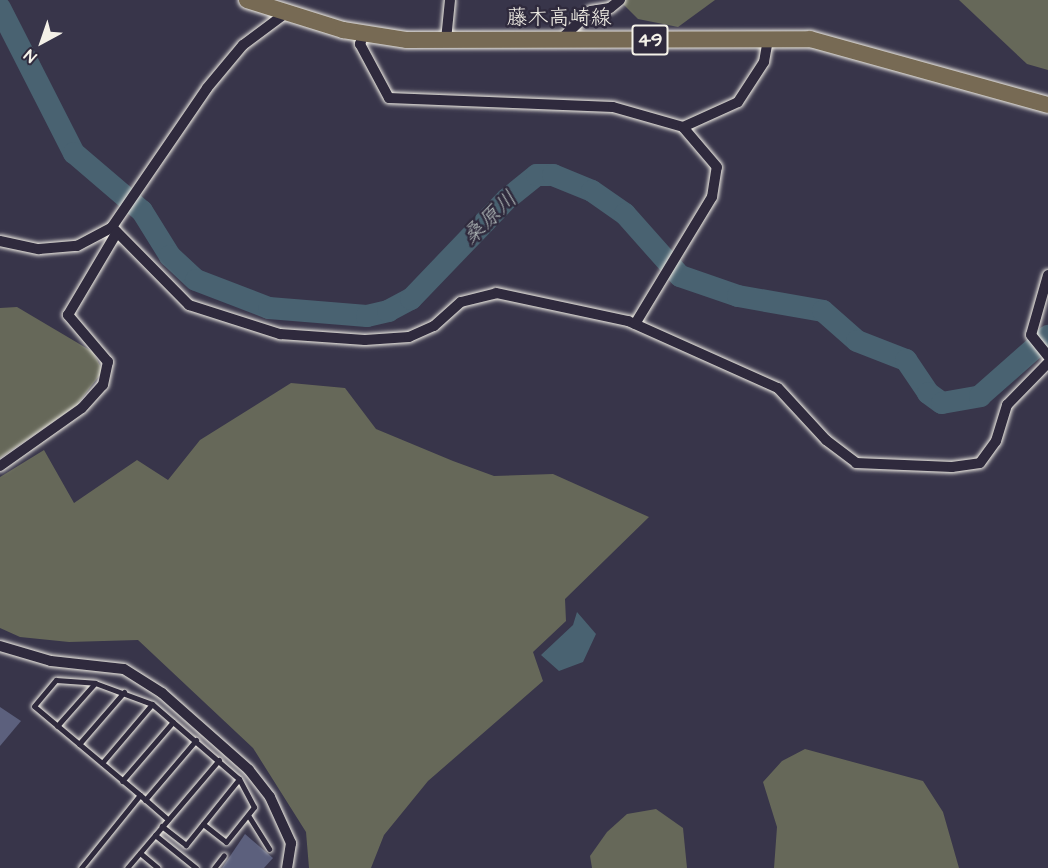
<!DOCTYPE html>
<meta charset="utf-8">
<style>
body{margin:0}
#map{position:relative;width:1048px;height:868px;overflow:hidden;background:#38354a;font-family:"Architects Daughter","Klee One",sans-serif}
div>[style]{position:absolute}
.green>*{inset:0;background:#666859}
.water>*{inset:0;background:#496271}
.river>*{height:22px;margin:-11px;padding:0 11px;transform-origin:11px;border-radius:11px;background:#496271}
.building>*{inset:0;background:#5c607d}
.roads{filter:drop-shadow(0 0 2px #f4f1e8) drop-shadow(0 0 2px #f4f1e8)}
.service>*{height:5px;margin:-2.5px;padding:0 2.5px;transform-origin:2.5px;border-radius:2.5px;background:#2f2a3d}
.minor>*{height:10px;margin:-5px;padding:0 5px;transform-origin:5px;border-radius:5px;background:#2f2a3d}
.primary>*{height:16px;margin:-8px;padding:0 8px;transform-origin:8px;border-radius:8px;background:#776a54}
span{translate:-50% -50%;white-space:nowrap;text-align:center;line-height:1.15;-webkit-text-stroke:5px #2f2a3d;paint-order:stroke}
.shield-label span{padding:2px 4px;background:#2f2a3d;border:2px solid;border-radius:4px;-webkit-text-stroke-width:0}
.shield-label{font-size:20px;color:#f4f1e8;font-weight:700}
.street-label{font-size:21px;color:#f4f1e8}
.water-label{font-size:22px;color:#b0b8b8;font-style:italic}
.north{position:absolute;left:12px;top:12px;width:60px;height:60px;-webkit-text-stroke:4px #2f2a3d;paint-order:stroke;rotate:220deg;font-size:16px;font-weight:700;line-height:24px;text-align:center;color:#f4f1e8}
.north::after{content:'';display:block;margin:auto;width:21px;height:27px;background:#f4f1e8;clip-path:polygon(50% 0,100% 100%,50% 72%,0 100%)}
</style>
<div id="map">
<div class="green">
<i style="clip-path:polygon(619px 0,715px 0,678px 27px,638px 19px)"></i>
<i style="clip-path:polygon(959px 0,1048px 0,1048px 70px,1027px 64px)"></i>
<i style="clip-path:polygon(17px 307px,93px 352px,103px 371px,76px 406px,0 458px,0 308px)"></i>
<i style="clip-path:polygon(291px 383px,345px 388px,376px 429px,453px 461px,494px 476px,553px 474px,649px 517px,565px 599px,566px 621px,533px 652px,543px 681px,428px 781px,384px 835px,371px 868px,309px 868px,306px 832px,253px 748px,138px 640px,69px 642px,20px 637px,0 628px,0 477px,44px 450px,74px 503px,137px 460px,168px 480px,200px 440px)"></i>
<i style="clip-path:polygon(805px 749px,923px 781px,943px 812px,959px 868px,774px 868px,777px 827px,763px 782px,782px 761px)"></i>
<i style="clip-path:polygon(656px 809px,683px 828px,687px 868px,592px 868px,590px 856px,607px 832px,627px 814px)"></i>
</div>
<div class="water">
<i style="clip-path:polygon(577px 612px,596px 634px,583px 662px,559px 671px,541px 655px,573px 625px)"></i>
</div>
<div class="river">
<i style="left:0;top:8px;width:163px;rotate:63deg"></i>
<i style="left:74px;top:153px;width:89px;rotate:40.5deg"></i>
<i style="left:142px;top:211px;width:53px;rotate:58.1deg"></i>
<i style="left:170px;top:256px;width:35px;rotate:43deg"></i>
<i style="left:196px;top:280px;width:78px;rotate:21deg"></i>
<i style="left:269px;top:308px;width:98px;rotate:4.7deg"></i>
<i style="left:367px;top:316px;width:22px;rotate:-13deg"></i>
<i style="left:388px;top:311px;width:26px;rotate:-28deg"></i>
<i style="left:411px;top:299px;width:139px;rotate:-46.2deg"></i>
<i style="left:507px;top:199px;width:38px;rotate:-39deg"></i>
<i style="left:537px;top:175px;width:16px"></i>
<i style="left:553px;top:175px;width:42px;rotate:22.3deg"></i>
<i style="left:592px;top:191px;width:40px;rotate:34.9deg"></i>
<i style="left:625px;top:214px;width:83px;rotate:48.4deg"></i>
<i style="left:680px;top:276px;width:61px;rotate:19deg"></i>
<i style="left:738px;top:296px;width:86px;rotate:10deg"></i>
<i style="left:823px;top:311px;width:45px;rotate:41.4deg"></i>
<i style="left:857px;top:341px;width:53px;rotate:21.2deg"></i>
<i style="left:906px;top:360px;width:40px;rotate:56deg"></i>
<i style="left:928px;top:393px;width:17px;rotate:36deg"></i>
<i style="left:942px;top:403px;width:39px;rotate:-10deg"></i>
<i style="left:980px;top:396px;width:91px;rotate:-41.4deg"></i>
</div>
<div class="building">
<i style="clip-path:polygon(0 707px,21px 721px,0 746px)"></i>
<i style="clip-path:polygon(245px 834px,273px 858px,264px 868px,222px 868px)"></i>
</div>
<div class="roads">
<div class="service">
<i style="left:57px;top:726px;width:57px;rotate:-48.5deg"></i>
<i style="left:79px;top:744px;width:69px;rotate:-49.1deg"></i>
<i style="left:102px;top:763px;width:77px;rotate:-49.7deg"></i>
<i style="left:122px;top:781px;width:78px;rotate:-49.2deg"></i>
<i style="left:140px;top:795px;width:138px;rotate:-140deg"></i>
<i style="left:34px;top:706px;width:34px;rotate:-50deg"></i>
<i style="left:56px;top:680px;width:39px;rotate:4deg"></i>
<i style="left:95px;top:683px;width:61px;rotate:20.2deg"></i>
<i style="left:152px;top:704px;width:115px;rotate:40.8deg"></i>
<i style="left:239px;top:779px;width:85px;rotate:128.8deg"></i>
<i style="left:186px;top:845px;width:31px;rotate:-142deg"></i>
<i style="left:145px;top:800px;width:79px;rotate:-49.6deg"></i>
<i style="left:248px;top:815px;width:40px;rotate:58deg"></i>
<i style="left:203px;top:824px;width:29px;rotate:38deg"></i>
<i style="left:226px;top:842px;width:45px;rotate:-51.3deg"></i>
<i style="left:254px;top:807px;width:32px;rotate:-118deg"></i>
<i style="left:155px;top:835px;width:53px;rotate:38.8deg"></i>
<i style="left:140px;top:853px;width:23px;rotate:40deg"></i>
<i style="left:81px;top:868px;width:94px;rotate:-51.1deg"></i>
<i style="left:140px;top:795px;width:37px;rotate:41deg"></i>
<i style="left:127px;top:868px;width:142px;rotate:-49.6deg"></i>
<i style="left:214px;top:868px;width:16px;rotate:-52deg"></i>
</div>
<div class="minor">
<i style="left:364px;top:34px;width:11px;rotate:112deg"></i>
<i style="left:360px;top:44px;width:61px;rotate:61.8deg"></i>
<i style="left:389px;top:98px;width:224px;rotate:2.3deg"></i>
<i style="left:613px;top:107px;width:73px;rotate:15.9deg"></i>
<i style="left:446px;top:40px;width:40px;rotate:-84.3deg"></i>
<i style="left:559px;top:41px;width:44px;rotate:-43.2deg"></i>
<i style="left:591px;top:11px;width:19px;rotate:-9deg"></i>
<i style="left:610px;top:8px;width:13px;rotate:-39deg"></i>
<i style="left:112px;top:227px;width:110px;rotate:45.4deg"></i>
<i style="left:189px;top:305px;width:96px;rotate:17.7deg"></i>
<i style="left:280px;top:334px;width:85px;rotate:4deg"></i>
<i style="left:365px;top:340px;width:44px;rotate:-3.9deg"></i>
<i style="left:409px;top:337px;width:27px;rotate:-24deg"></i>
<i style="left:434px;top:326px;width:36px;rotate:-42deg"></i>
<i style="left:461px;top:302px;width:36px;rotate:-14deg"></i>
<i style="left:496px;top:293px;width:135px;rotate:12deg"></i>
<i style="left:628px;top:321px;width:164px;rotate:24.1deg"></i>
<i style="left:778px;top:388px;width:71px;rotate:47.3deg"></i>
<i style="left:826px;top:440px;width:38px;rotate:37deg"></i>
<i style="left:856px;top:463px;width:96px;rotate:2.4deg"></i>
<i style="left:952px;top:467px;width:28px;rotate:-8deg"></i>
<i style="left:980px;top:463px;width:27px;rotate:-54deg"></i>
<i style="left:996px;top:441px;width:38px;rotate:-73deg"></i>
<i style="left:1007px;top:405px;width:59px;rotate:-45.7deg"></i>
<i style="left:0;top:241px;width:40px;rotate:12deg"></i>
<i style="left:39px;top:249px;width:38px;rotate:-5deg"></i>
<i style="left:77px;top:246px;width:40px;rotate:-28deg"></i>
<i style="left:112px;top:227px;width:168px;rotate:-55.6deg"></i>
<i style="left:207px;top:88px;width:56px;rotate:-50.1deg"></i>
<i style="left:243px;top:45px;width:54px;rotate:-36.7deg"></i>
<i style="left:1048px;top:275px;width:62px;rotate:105.8deg"></i>
<i style="left:1031px;top:335px;width:27px;rotate:51deg"></i>
<i style="left:635px;top:324px;width:149px;rotate:-58.8deg"></i>
<i style="left:712px;top:197px;width:30px;rotate:-81deg"></i>
<i style="left:717px;top:167px;width:52px;rotate:-130.4deg"></i>
<i style="left:683px;top:127px;width:60px;rotate:-24.4deg"></i>
<i style="left:738px;top:102px;width:48px;rotate:-57deg"></i>
<i style="left:764px;top:62px;width:23px;rotate:-80deg"></i>
<i style="left:0;top:466px;width:100px;rotate:-35.3deg"></i>
<i style="left:82px;top:408px;width:31px;rotate:-48deg"></i>
<i style="left:103px;top:385px;width:24px;rotate:-78deg"></i>
<i style="left:108px;top:362px;width:62px;rotate:-130.4deg"></i>
<i style="left:68px;top:315px;width:96px;rotate:-59.4deg"></i>
<i style="left:0;top:646px;width:53px;rotate:16.4deg"></i>
<i style="left:51px;top:661px;width:73px;rotate:6.3deg"></i>
<i style="left:124px;top:669px;width:45px;rotate:32.3deg"></i>
<i style="left:162px;top:693px;width:116px;rotate:41.5deg"></i>
<i style="left:249px;top:770px;width:34px;rotate:52deg"></i>
<i style="left:270px;top:797px;width:51px;rotate:65.5deg"></i>
<i style="left:291px;top:843px;width:25px;rotate:99deg"></i>
</div>
<div class="primary">
<i style="left:247px;top:0;width:101px;rotate:17.4deg"></i>
<i style="left:343px;top:30px;width:65px;rotate:8.9deg"></i>
<i style="left:407px;top:40px;width:403px;rotate:-0.1deg"></i>
<i style="left:810px;top:39px;width:247px;rotate:15.5deg"></i>
</div>
</div>
<div class="shield-label">
<span style="left:650px;top:40px">49</span>
</div>
<div class="street-label">
<span style="left:559px;top:18px">藤木高崎線</span>
</div>
<div class="water-label">
<span style="left:490px;top:218px;rotate:-44deg">桑原川</span>
</div>
<div class="north">N</div>
</div>
